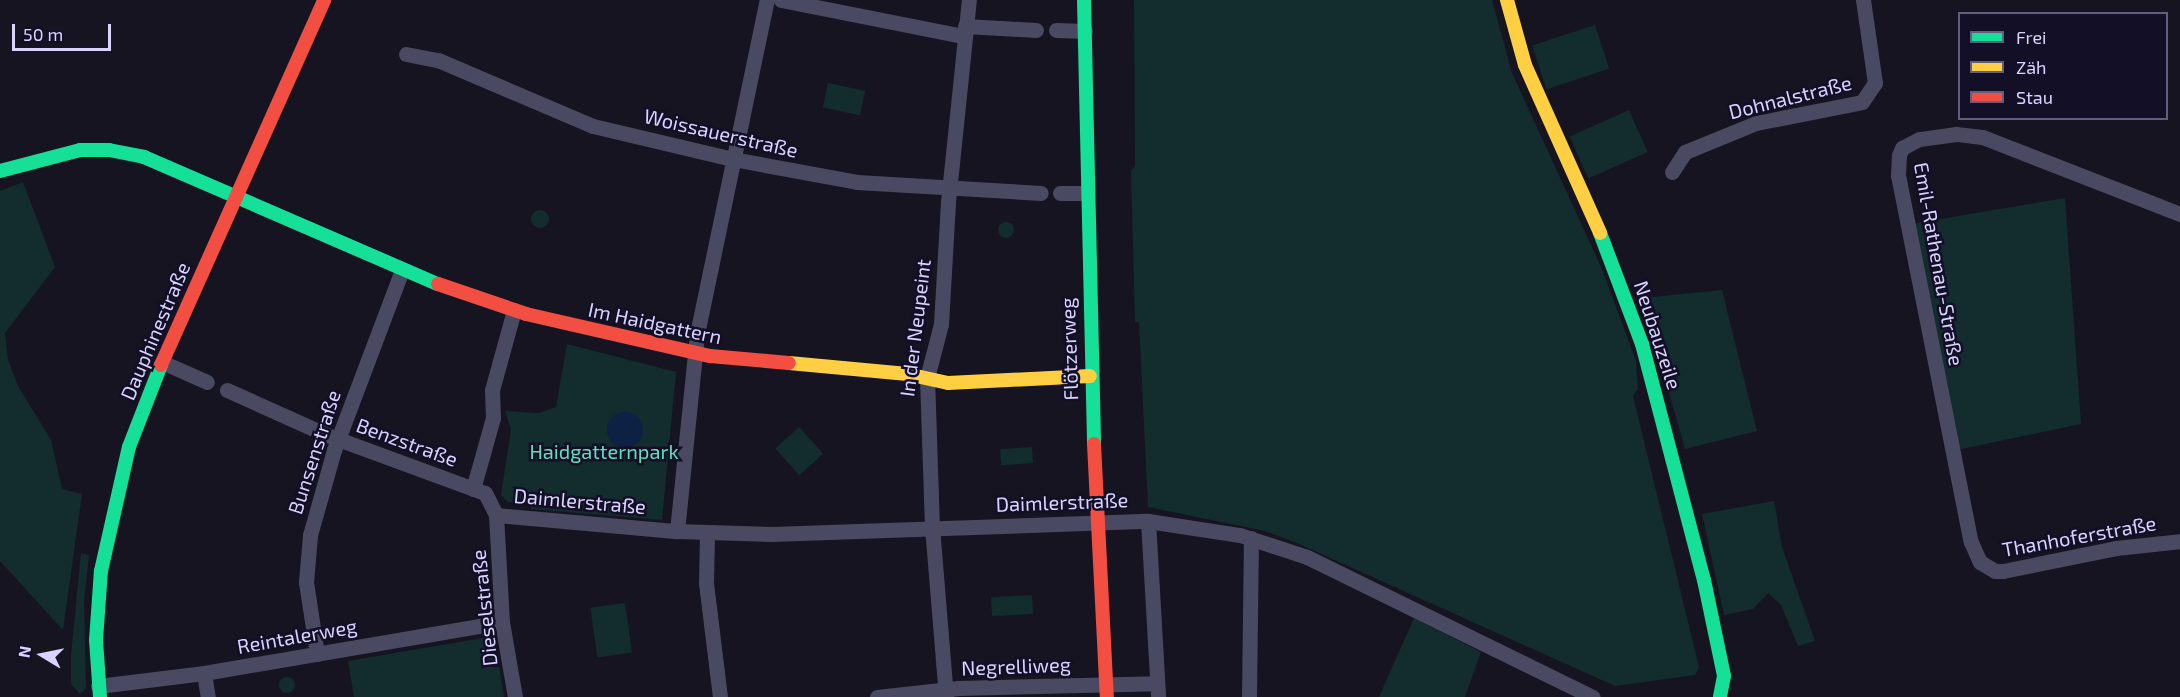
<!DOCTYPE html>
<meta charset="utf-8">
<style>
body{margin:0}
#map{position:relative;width:2180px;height:697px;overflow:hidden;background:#161421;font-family:"Exo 2",sans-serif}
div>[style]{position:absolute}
.green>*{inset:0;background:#132c2d;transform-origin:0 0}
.round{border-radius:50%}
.water>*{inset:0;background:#0d2144}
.street>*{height:15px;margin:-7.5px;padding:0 7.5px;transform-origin:7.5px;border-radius:7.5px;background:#4a4962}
.fast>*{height:14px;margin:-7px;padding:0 7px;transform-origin:7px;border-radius:7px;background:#16e098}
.slow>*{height:14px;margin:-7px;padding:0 7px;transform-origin:7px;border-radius:7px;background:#ffcf43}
.jam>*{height:14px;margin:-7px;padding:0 7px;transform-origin:7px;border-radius:7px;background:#f24e42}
span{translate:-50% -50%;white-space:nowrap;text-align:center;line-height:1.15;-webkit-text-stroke:5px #130f26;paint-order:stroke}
.street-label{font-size:20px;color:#d9d4ff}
.park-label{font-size:20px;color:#5fe0c0}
.legend{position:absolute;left:1958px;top:12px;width:210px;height:108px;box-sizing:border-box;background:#130f26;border:2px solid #625e7d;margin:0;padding:8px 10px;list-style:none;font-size:18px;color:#d9d4ff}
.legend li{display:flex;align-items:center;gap:12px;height:30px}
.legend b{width:30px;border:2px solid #625e7d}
.north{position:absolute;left:12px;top:625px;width:60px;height:60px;-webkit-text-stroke:4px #130f26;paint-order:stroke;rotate:280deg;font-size:16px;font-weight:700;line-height:24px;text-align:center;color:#d9d4ff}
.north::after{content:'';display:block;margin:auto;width:21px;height:27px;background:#d9d4ff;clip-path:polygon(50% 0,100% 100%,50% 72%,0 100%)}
.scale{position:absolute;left:12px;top:24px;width:99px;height:27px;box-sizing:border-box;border:3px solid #d9d4ff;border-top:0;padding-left:8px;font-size:18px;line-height:21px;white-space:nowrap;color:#d9d4ff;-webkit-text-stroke:4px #130f26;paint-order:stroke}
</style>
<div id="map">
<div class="green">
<i style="clip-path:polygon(1134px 0,1492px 0,1512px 73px,1602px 269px,1636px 361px,1638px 389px,1633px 396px,1699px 667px,1695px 675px,1615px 686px,1297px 543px,1265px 531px,1148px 507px,1139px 322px,1135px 322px,1131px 171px,1135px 166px)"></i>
<i style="left:1595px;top:25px;width:46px;height:66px;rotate:72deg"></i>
<i style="left:828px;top:83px;width:38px;height:25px;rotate:12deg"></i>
<i style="left:1629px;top:110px;width:46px;height:65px;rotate:66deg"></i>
<i style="clip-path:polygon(23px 182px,55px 267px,5px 333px,8px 360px,18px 386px,51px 440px,62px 489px,82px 494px,63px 630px,0 561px,0 191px)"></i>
<i style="clip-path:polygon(2065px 198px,2081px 424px,1957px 450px,1911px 224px)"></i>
<i class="round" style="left:531px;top:210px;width:18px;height:18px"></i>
<i class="round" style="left:998px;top:222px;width:16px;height:16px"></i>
<i style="clip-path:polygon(1722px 290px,1757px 431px,1685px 449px,1642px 298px)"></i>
<i style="clip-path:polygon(567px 344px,676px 372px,662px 520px,531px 509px,531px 504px,508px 502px,501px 495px,511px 429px,505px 411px,539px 413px,556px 407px)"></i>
<i style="left:799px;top:427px;width:36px;height:32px;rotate:48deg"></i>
<i style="left:1032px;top:447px;width:16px;height:32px;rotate:86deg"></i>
<i style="clip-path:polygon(1774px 501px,1782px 547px,1815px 641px,1798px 646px,1781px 605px,1768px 593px,1753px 609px,1724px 615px,1702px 514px)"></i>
<i style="clip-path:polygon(81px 553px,89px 555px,84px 603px,86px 688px,80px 694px,71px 684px,71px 655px)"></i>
<i style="left:1032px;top:595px;width:19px;height:41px;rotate:87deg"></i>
<i style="left:625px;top:603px;width:50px;height:35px;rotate:82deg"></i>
<i style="clip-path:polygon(1414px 618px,1481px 652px,1465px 697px,1379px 697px)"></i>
<i style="clip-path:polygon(489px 637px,495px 642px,504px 697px,354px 697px,348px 661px)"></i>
<i class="round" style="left:279px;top:677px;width:16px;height:16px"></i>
</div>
<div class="water">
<i class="round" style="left:607px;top:412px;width:36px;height:36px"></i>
</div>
<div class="street">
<i style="left:781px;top:0;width:186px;rotate:11.2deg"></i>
<i style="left:965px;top:26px;width:71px;rotate:3.2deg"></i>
<i style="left:1056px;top:30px;width:29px;rotate:2deg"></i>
<i style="left:406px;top:54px;width:33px;rotate:11deg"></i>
<i style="left:438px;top:60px;width:168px;rotate:23.1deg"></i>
<i style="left:593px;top:126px;width:144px;rotate:13.3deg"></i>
<i style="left:733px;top:159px;width:126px;rotate:10.5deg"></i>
<i style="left:857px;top:182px;width:184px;rotate:3.4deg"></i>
<i style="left:1672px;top:172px;width:24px;rotate:-57deg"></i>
<i style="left:1685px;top:152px;width:77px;rotate:-22.2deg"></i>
<i style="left:1756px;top:123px;width:108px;rotate:-11.2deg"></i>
<i style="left:1862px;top:102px;width:23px;rotate:-56deg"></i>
<i style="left:1875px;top:83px;width:84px;rotate:-98.2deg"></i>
<i style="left:1060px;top:193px;width:26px"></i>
<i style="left:2180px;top:214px;width:212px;rotate:-158.7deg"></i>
<i style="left:1982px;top:137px;width:26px;rotate:-173deg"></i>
<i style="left:1956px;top:134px;width:37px;rotate:172deg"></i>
<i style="left:1919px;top:139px;width:19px;rotate:152deg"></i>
<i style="left:1902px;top:148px;width:8px;rotate:113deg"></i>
<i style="left:1899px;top:155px;width:20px;rotate:93deg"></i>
<i style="left:1898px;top:175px;width:374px;rotate:78.8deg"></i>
<i style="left:1971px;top:542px;width:22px;rotate:66deg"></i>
<i style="left:1980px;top:562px;width:17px;rotate:31deg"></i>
<i style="left:1995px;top:571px;width:8px"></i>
<i style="left:2003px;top:571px;width:115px;rotate:-11.5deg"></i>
<i style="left:2116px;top:548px;width:64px;rotate:-6.2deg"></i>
<i style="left:162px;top:362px;width:49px;rotate:24deg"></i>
<i style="left:227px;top:390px;width:110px;rotate:24.2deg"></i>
<i style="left:327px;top:435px;width:168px;rotate:20.2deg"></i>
<i style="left:485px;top:493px;width:25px;rotate:63deg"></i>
<i style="left:496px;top:515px;width:107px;rotate:86.8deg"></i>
<i style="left:502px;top:622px;width:76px;rotate:80.2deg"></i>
<i style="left:473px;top:489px;width:74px;rotate:-74.3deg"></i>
<i style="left:493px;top:418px;width:28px;rotate:-92deg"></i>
<i style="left:492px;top:390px;width:83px;rotate:-74.6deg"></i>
<i style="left:496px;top:515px;width:182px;rotate:5.1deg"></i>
<i style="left:677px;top:531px;width:94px;rotate:1.8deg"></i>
<i style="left:771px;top:534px;width:377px;rotate:-2deg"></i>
<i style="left:1148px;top:521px;width:93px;rotate:8.7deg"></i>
<i style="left:1240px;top:535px;width:71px;rotate:18.2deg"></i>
<i style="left:1307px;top:557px;width:318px;rotate:26.1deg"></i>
<i style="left:1148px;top:521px;width:176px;rotate:86.7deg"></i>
<i style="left:677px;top:531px;width:198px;rotate:-84.2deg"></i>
<i style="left:697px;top:334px;width:341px;rotate:-78.2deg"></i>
<i style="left:707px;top:532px;width:51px;rotate:91.1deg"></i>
<i style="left:706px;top:583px;width:115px;rotate:83deg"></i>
<i style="left:317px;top:654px;width:73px;rotate:-98.7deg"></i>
<i style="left:306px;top:582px;width:47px;rotate:-85.1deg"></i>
<i style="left:310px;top:535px;width:88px;rotate:-74.2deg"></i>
<i style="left:334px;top:450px;width:192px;rotate:-69.3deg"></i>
<i style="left:204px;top:673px;width:24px;rotate:81deg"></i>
<i style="left:98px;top:686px;width:107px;rotate:-7deg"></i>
<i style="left:204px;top:673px;width:302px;rotate:-9.7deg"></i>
<i style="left:877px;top:697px;width:82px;rotate:-6.3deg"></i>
<i style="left:959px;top:688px;width:198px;rotate:-1.4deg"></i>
<i style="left:946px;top:697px;width:170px;rotate:-94.7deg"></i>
<i style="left:932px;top:528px;width:150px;rotate:-91.9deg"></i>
<i style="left:927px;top:378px;width:56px;rotate:-75.5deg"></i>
<i style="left:941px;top:324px;width:122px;rotate:-86.7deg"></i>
<i style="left:948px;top:202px;width:203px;rotate:-84.1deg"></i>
<i style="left:1249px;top:697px;width:159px;rotate:-89.3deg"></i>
</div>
<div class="fast">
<i style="left:1084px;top:0;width:444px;rotate:88.7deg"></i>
<i style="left:0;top:171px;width:83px;rotate:-14.7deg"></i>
<i style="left:80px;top:150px;width:29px"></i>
<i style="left:109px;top:150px;width:36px;rotate:11deg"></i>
<i style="left:144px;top:157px;width:320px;rotate:23.4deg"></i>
<i style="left:1600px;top:233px;width:119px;rotate:69.3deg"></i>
<i style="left:1642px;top:344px;width:244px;rotate:75.3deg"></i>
<i style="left:1704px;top:580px;width:98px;rotate:78.2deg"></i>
<i style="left:1724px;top:676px;width:21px;rotate:101deg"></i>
<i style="left:100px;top:697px;width:57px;rotate:-94deg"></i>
<i style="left:96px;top:640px;width:69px;rotate:-85.9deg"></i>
<i style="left:101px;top:571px;width:127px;rotate:-77.3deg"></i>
<i style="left:129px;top:447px;width:88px;rotate:-68.7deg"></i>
</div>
<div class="slow">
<i style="left:1507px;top:0;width:67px;rotate:74.5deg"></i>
<i style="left:1525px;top:65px;width:184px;rotate:65.9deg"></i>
<i style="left:789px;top:363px;width:119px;rotate:5.3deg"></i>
<i style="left:907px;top:374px;width:42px;rotate:12.4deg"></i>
<i style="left:948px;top:383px;width:142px;rotate:-2.8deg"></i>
</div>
<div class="jam">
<i style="left:438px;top:284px;width:93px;rotate:18.8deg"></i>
<i style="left:526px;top:314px;width:189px;rotate:12.9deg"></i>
<i style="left:710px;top:356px;width:79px;rotate:5.1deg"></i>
<i style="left:161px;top:365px;width:400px;rotate:-65.9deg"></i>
<i style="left:1094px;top:444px;width:253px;rotate:87.1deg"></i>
</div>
<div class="street-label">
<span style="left:1790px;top:97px;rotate:-14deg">Dohnalstraße</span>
<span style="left:721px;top:133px;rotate:13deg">Woissauerstraße</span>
<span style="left:1939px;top:264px;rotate:80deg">Emil-Rathenau-Straße</span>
<span style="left:655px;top:323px;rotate:12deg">Im Haidgattern</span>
<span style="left:915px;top:328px;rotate:-83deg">In der Neupeint</span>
<span style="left:155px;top:331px;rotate:-67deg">Dauphinestraße</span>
<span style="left:1658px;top:335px;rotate:72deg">Neubauzeile</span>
<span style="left:1069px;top:349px;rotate:-92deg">Flötzerweg</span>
<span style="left:407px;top:442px;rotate:20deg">Benzstraße</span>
<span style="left:314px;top:452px;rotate:-72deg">Bunsenstraße</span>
<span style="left:580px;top:501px;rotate:5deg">Daimlerstraße</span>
<span style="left:1062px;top:502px;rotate:-2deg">Daimlerstraße</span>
<span style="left:2079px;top:536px;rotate:-10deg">Thanhoferstraße</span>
<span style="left:484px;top:608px;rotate:-96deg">Dieselstraße</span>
<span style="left:297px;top:636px;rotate:-10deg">Reintalerweg</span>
<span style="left:1016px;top:666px;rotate:-2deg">Negrelliweg</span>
</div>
<div class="park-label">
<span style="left:604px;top:451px">Haidgatternpark</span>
</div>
<ul class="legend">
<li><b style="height:8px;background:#16e098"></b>Frei</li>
<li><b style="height:8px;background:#ffcf43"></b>Zäh</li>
<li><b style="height:8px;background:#f24e42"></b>Stau</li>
</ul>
<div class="north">N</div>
<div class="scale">50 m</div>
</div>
